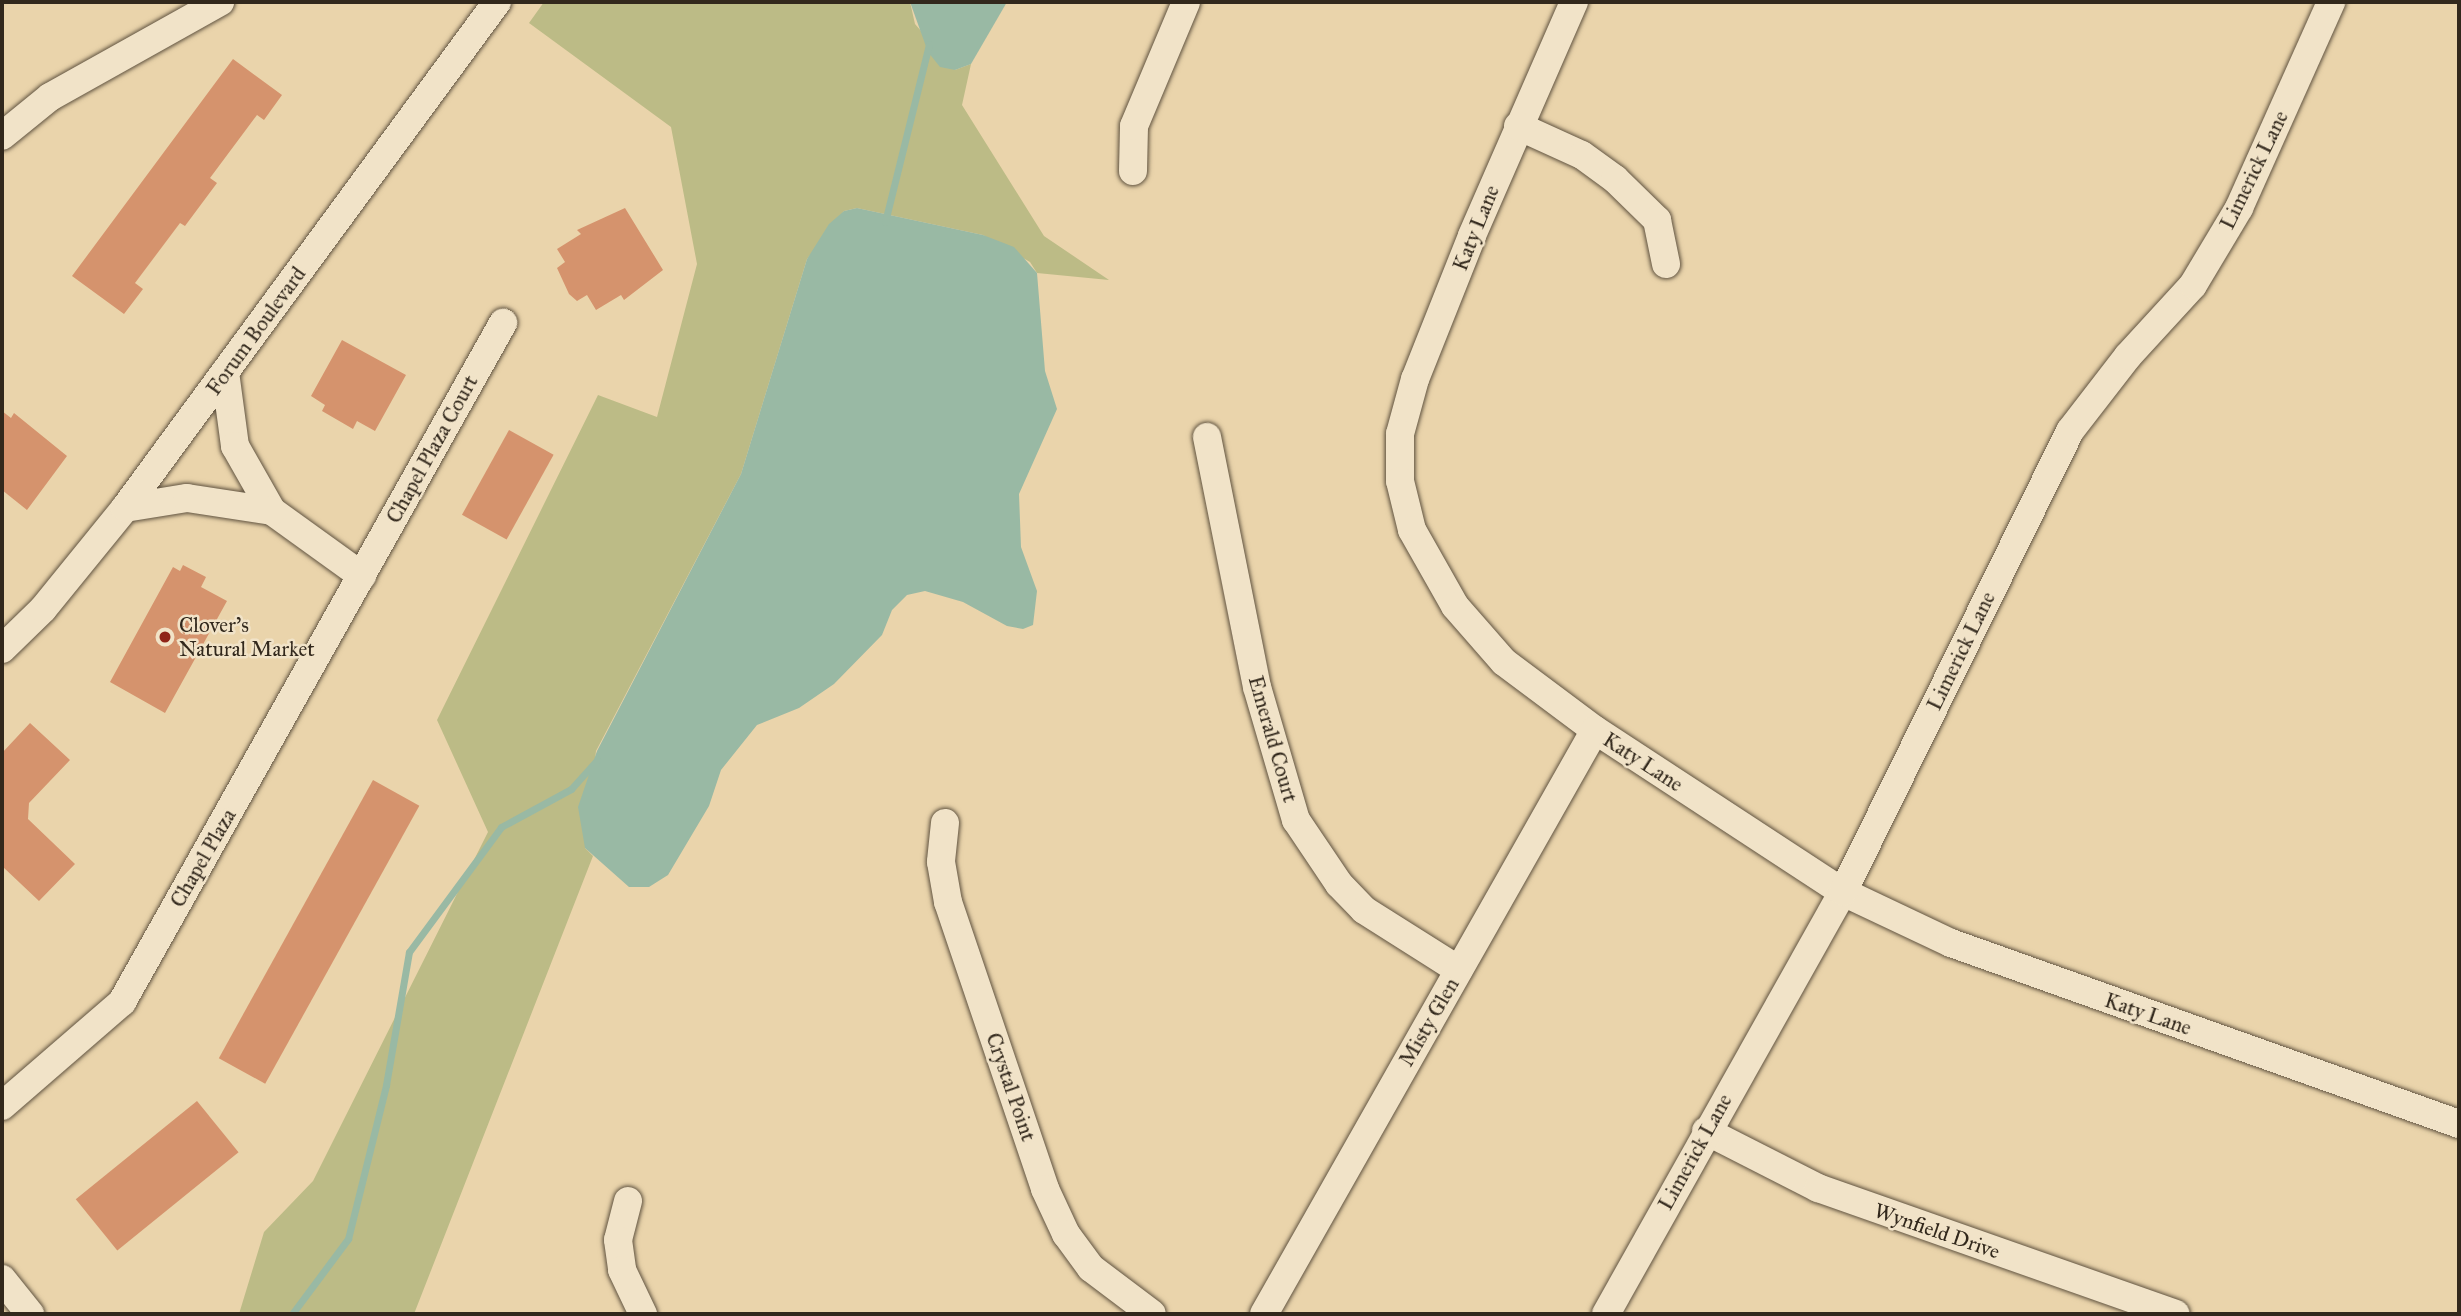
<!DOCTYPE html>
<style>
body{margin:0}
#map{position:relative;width:2461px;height:1316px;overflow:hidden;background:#ead4ab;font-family:"IM FELL Great Primer",serif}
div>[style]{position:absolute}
.green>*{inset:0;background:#bcbb86}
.water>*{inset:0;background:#99b9a4}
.stream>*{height:7px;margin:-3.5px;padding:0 3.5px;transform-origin:3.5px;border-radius:3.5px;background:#99b9a4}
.building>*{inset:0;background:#d5936d;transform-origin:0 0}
.roads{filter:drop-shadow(0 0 2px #605340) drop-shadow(0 0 2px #605340)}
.minor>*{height:28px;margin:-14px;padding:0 14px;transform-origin:14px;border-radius:14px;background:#f1e3c8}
.dots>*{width:19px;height:19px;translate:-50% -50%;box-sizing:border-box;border:4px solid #f1e3c8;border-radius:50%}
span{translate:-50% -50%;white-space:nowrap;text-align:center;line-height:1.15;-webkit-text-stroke:5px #f1e3c8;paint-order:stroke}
.street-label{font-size:21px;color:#32281c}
.poi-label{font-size:21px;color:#32281c}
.left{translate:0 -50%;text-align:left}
.frame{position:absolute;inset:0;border:4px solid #32281c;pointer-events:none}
</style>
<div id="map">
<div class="green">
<i style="clip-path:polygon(544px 2px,910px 2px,915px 24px,955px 70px,971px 64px,962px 105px,1044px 236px,1109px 280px,1037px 273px,1030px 262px,983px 235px,857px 208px,844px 211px,807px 259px,741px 474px,596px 751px,585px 848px,593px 856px,414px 1314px,239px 1314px,264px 1232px,313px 1181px,488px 832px,437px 720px,598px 395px,657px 417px,697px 264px,671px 127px,529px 23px)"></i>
</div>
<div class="water">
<i style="clip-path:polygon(910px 2px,1007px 2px,971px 64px,955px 70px,940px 67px,928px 52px)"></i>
<i style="clip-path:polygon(857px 208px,983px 235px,1014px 247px,1037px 273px,1045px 371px,1057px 409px,1019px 494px,1021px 547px,1037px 591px,1033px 625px,1023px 629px,1007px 626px,963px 602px,925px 591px,907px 595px,892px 610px,882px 635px,834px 684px,799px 708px,757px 725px,721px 770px,709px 806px,668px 875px,649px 887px,629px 887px,585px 848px,578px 807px,597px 751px,741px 474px,807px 259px,829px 224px,844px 211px)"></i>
</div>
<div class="stream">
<i style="left:885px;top:222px;width:183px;rotate:-76.1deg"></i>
<i style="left:292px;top:1314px;width:94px;rotate:-53.3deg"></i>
<i style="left:348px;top:1239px;width:159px;rotate:-76.1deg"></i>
<i style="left:386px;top:1085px;width:135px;rotate:-80.2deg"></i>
<i style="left:409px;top:952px;width:155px;rotate:-53.6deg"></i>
<i style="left:501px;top:827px;width:80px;rotate:-28.5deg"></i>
<i style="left:571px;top:789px;width:39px;rotate:-48deg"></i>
</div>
<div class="building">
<i style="clip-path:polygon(233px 59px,282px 95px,264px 120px,257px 115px,210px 178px,217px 183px,185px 226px,180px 223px,135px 283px,143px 289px,124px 314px,72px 276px)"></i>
<i style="clip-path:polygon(625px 208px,663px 270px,624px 300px,621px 295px,596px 310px,587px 295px,577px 301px,569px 294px,557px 268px,565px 262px,557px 249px,581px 234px,577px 230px)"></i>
<i style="clip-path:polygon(342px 340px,406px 375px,375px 431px,357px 421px,353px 429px,322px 411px,325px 405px,311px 396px)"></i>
<i style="clip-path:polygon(2px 411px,11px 418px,14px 413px,67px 456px,27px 510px,2px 490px)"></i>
<i style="left:509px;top:430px;width:51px;height:97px;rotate:29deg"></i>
<i style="clip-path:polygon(183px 565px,206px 577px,201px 587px,227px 601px,165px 713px,110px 682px,173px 567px,180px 571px)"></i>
<i style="clip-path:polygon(30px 723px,70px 760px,29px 803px,28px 819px,75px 864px,39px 901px,2px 866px,2px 753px)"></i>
<i style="left:373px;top:780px;width:53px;height:318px;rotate:29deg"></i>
<i style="left:197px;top:1101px;width:66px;height:156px;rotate:51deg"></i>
</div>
<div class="roads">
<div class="minor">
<i style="left:1574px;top:2px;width:255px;rotate:113.6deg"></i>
<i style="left:1472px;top:236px;width:154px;rotate:111.7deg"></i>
<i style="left:1415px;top:379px;width:57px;rotate:105.3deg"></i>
<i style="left:1400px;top:434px;width:47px;rotate:90deg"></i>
<i style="left:1400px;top:481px;width:50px;rotate:76.2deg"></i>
<i style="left:1412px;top:530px;width:87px;rotate:60.5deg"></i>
<i style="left:1455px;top:606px;width:74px;rotate:48.8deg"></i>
<i style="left:1504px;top:662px;width:114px;rotate:36.8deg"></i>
<i style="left:1595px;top:730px;width:296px;rotate:33.2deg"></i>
<i style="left:1843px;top:892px;width:119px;rotate:25.3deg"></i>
<i style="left:1951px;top:943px;width:539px;rotate:19.61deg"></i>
<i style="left:1518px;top:126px;width:70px;rotate:24.4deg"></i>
<i style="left:1582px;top:155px;width:41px;rotate:36deg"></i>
<i style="left:1615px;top:179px;width:59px;rotate:44.3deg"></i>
<i style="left:1657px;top:220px;width:45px;rotate:78.4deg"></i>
<i style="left:2px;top:136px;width:62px;rotate:-39.1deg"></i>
<i style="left:50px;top:97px;width:195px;rotate:-29.2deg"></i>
<i style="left:1133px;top:171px;width:45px;rotate:-88.7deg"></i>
<i style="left:1134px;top:126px;width:134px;rotate:-67.2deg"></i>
<i style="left:225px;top:372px;width:75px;rotate:82.3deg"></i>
<i style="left:235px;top:446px;width:75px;rotate:60.4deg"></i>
<i style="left:272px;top:511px;width:111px;rotate:35.8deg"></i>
<i style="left:1207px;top:437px;width:255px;rotate:78.7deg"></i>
<i style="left:1257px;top:687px;width:139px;rotate:73.7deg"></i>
<i style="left:1296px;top:820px;width:77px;rotate:56.1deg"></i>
<i style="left:1339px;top:884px;width:36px;rotate:46deg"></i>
<i style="left:1364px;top:910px;width:112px;rotate:32.3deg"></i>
<i style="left:125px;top:508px;width:63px;rotate:-9.2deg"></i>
<i style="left:187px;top:498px;width:86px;rotate:8.7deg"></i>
<i style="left:2px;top:649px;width:57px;rotate:-44.3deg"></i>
<i style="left:43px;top:609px;width:130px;rotate:-50.9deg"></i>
<i style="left:125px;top:508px;width:628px;rotate:-53.68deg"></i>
<i style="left:945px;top:823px;width:39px;rotate:96deg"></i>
<i style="left:941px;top:862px;width:41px;rotate:80.1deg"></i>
<i style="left:948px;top:902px;width:303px;rotate:71.3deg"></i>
<i style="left:1045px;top:1189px;width:50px;rotate:65deg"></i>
<i style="left:1066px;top:1234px;width:42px;rotate:53.7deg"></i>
<i style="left:1091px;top:1268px;width:76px;rotate:37deg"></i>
<i style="left:2px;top:1106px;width:159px;rotate:-40.9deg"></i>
<i style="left:122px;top:1002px;width:779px;rotate:-60.7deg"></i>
<i style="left:1706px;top:1131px;width:126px;rotate:27deg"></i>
<i style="left:1818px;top:1188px;width:379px;rotate:19.4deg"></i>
<i style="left:628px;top:1201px;width:40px;rotate:104.4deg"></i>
<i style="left:618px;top:1240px;width:30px;rotate:82deg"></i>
<i style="left:622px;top:1270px;width:49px;rotate:64.5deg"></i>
<i style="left:2px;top:1279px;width:45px;rotate:51.3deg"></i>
<i style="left:1264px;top:1314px;width:671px;rotate:-60.46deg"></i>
<i style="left:1606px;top:1314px;width:484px;rotate:-60.7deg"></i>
<i style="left:1843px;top:892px;width:514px;rotate:-63.78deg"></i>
<i style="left:2070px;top:431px;width:95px;rotate:-52.3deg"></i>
<i style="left:2128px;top:356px;width:96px;rotate:-47.5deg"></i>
<i style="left:2193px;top:285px;width:90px;rotate:-59.1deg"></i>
<i style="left:2239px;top:208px;width:226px;rotate:-65.9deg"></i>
</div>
</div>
<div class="dots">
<i style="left:165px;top:637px;background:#8f2418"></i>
</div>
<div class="street-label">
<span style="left:2254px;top:170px;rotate:-64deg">Limerick Lane</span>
<span style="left:1476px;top:228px;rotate:-68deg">Katy Lane</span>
<span style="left:256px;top:331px;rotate:-54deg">Forum Boulevard</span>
<span style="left:432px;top:449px;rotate:-61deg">Chapel Plaza Court</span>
<span style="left:1961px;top:651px;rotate:-64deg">Limerick Lane</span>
<span style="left:1273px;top:739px;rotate:74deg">Emerald Court</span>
<span style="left:1643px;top:762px;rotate:33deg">Katy Lane</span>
<span style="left:203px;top:858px;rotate:-60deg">Chapel Plaza</span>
<span style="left:2148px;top:1014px;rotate:19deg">Katy Lane</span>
<span style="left:1429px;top:1022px;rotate:-60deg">Misty Glen</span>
<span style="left:1011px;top:1087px;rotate:71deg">Crystal Point</span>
<span style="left:1695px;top:1152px;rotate:-61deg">Limerick Lane</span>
<span style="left:1937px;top:1231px;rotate:19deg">Wynfield Drive</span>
</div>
<div class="poi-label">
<span class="left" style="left:179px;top:637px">Clover's<br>Natural Market</span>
</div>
<div class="frame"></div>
</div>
